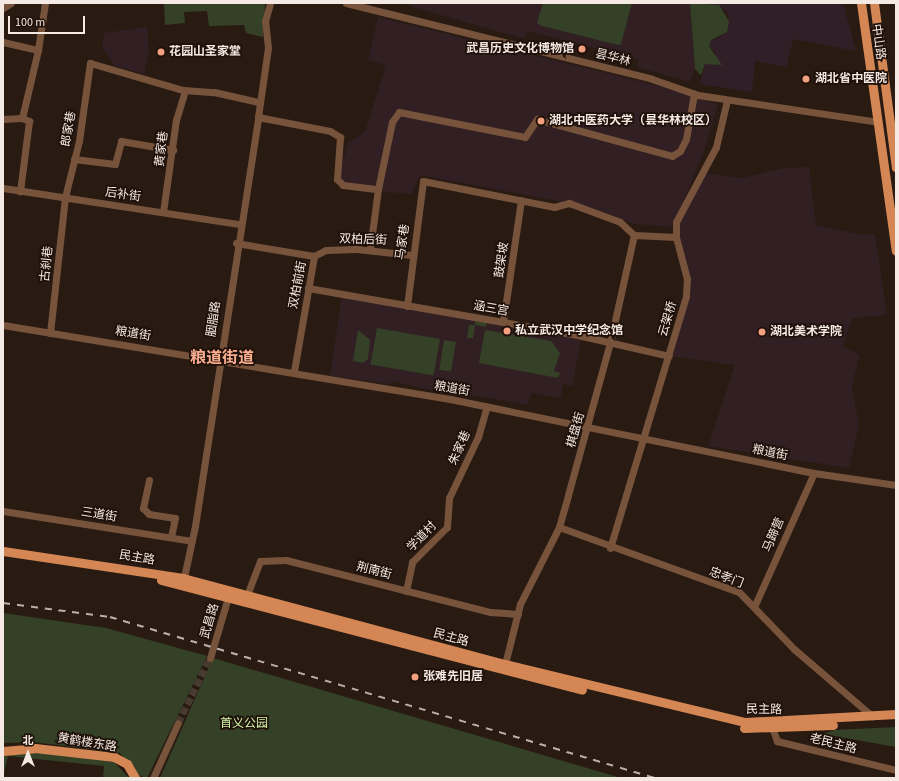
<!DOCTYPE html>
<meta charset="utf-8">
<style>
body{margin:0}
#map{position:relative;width:899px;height:781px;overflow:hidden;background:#291b12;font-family:"Source Sans 3","Noto Sans SC",sans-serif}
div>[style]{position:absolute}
.commercial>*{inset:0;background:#311f27}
.education>*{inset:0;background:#321f24}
.green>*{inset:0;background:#344126;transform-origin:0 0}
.minor-tunnel>*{height:7px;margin-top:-3.5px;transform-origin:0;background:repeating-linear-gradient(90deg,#473a31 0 7px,transparent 0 10.5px)}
.minor>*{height:7px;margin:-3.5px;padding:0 3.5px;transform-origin:3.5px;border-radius:3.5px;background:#78533c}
.major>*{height:9px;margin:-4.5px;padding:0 4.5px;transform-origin:4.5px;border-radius:4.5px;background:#d48755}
.rail>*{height:1.5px;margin-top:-0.75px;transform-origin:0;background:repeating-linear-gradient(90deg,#bbafa9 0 7px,transparent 0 14px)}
.dots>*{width:11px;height:11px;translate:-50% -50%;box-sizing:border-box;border:2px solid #1f1109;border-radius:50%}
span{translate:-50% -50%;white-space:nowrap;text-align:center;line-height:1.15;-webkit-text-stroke:3.5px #1f1109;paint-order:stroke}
.street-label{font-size:12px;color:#f4e9e3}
.poi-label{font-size:12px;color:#f4e9e3;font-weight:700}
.right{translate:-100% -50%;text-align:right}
.left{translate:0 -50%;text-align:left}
.park-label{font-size:12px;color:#cef3a7}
.district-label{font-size:16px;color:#fbae90;font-weight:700}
.frame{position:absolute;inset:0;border:4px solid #f4e9e3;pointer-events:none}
.north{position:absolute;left:8px;top:733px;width:40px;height:40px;-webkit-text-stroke:3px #1f1109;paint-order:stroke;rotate:0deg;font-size:11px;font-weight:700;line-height:16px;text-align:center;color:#f4e9e3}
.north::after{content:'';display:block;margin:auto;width:14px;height:18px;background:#f4e9e3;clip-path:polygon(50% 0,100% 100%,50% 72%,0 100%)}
.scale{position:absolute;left:8px;top:16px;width:77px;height:18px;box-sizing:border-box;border:2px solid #f4e9e3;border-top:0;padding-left:5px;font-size:12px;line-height:14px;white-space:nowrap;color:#f4e9e3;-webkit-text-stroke:3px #1f1109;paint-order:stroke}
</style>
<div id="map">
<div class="commercial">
<i style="clip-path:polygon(712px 3px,843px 3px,856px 51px,793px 39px,787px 67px,755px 61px,752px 92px,700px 84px,705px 64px,716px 54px,709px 46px,711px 40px,720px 38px,729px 21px,727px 12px)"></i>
</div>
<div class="education">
<i style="clip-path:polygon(411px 3px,690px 3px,695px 69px,690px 82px,637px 67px,638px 59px,527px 31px,525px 39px,410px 6px)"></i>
<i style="clip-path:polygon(378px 17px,659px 86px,718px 104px,703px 154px,673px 227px,635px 224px,590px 207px,420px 175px,412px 194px,350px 189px,338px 175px,349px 142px,365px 132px,386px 65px,368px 60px)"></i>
<i style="clip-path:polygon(147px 27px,149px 51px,144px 74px,115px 66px,102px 47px,104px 33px)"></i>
<i style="clip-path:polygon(809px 167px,816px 225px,862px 235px,875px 234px,887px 315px,852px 318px,843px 346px,859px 355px,852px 388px,859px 425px,849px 468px,708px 446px,735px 365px,669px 356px,686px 296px,676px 222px,704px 173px,742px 178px,785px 168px)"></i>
<i style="clip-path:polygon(342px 295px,582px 336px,572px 386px,563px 384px,561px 398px,531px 393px,528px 405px,457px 392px,458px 386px,445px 384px,443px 393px,392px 381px,392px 384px,330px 376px)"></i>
</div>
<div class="green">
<i style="clip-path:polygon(164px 3px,265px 3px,263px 37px,246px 33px,244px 25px,209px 26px,207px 11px,184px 12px,185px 23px,165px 25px)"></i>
<i style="clip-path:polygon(543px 3px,632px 3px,621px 44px,618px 45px,542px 26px,537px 23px)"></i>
<i style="clip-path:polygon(690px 3px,719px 5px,729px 21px,727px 32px,711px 40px,709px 46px,722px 65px,705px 64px,701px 75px,695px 69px)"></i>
<i style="clip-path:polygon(475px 318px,487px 320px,486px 327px,475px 325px,473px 338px,467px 338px,469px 325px,475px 325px)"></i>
<i style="left:377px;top:328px;width:64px;height:37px;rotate:10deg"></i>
<i style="clip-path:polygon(358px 330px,370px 340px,368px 359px,363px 363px,353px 361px)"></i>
<i style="clip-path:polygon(485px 330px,551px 341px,560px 353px,554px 371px,560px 373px,558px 378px,479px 363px)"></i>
<i style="left:444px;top:340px;width:12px;height:30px;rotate:9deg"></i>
<i style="clip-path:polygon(3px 613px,106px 628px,207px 656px,147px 778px,138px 775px,120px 753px,34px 742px,3px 743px)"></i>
<i style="clip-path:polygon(213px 658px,621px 778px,160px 778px)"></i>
<i style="clip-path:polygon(896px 727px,896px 747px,823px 734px,835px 730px)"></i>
<i style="clip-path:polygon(33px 751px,114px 762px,129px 778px,103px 778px,104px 766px,8px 756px,3px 778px,3px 753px)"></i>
</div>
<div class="minor-tunnel">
<i style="left:178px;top:723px;width:72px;rotate:-63.8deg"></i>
</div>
<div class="minor">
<i style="left:346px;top:3px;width:315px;rotate:13.9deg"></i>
<i style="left:652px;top:79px;width:49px;rotate:19.2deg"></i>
<i style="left:698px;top:95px;width:182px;rotate:8.5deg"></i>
<i style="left:3px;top:8px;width:9px;rotate:-32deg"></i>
<i style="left:3px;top:42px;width:36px;rotate:13deg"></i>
<i style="left:38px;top:50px;width:70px;rotate:103.2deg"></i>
<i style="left:38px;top:50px;width:48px;rotate:-81.5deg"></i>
<i style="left:258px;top:117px;width:73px;rotate:11deg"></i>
<i style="left:330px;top:131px;width:12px;rotate:31deg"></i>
<i style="left:340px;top:137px;width:42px;rotate:94.1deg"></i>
<i style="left:337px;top:179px;width:8px;rotate:45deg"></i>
<i style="left:343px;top:185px;width:35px;rotate:7deg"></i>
<i style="left:3px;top:119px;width:19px;rotate:-3deg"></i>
<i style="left:22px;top:118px;width:8px;rotate:23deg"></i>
<i style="left:29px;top:121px;width:71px;rotate:97.3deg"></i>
<i style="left:74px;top:159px;width:41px;rotate:7deg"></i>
<i style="left:115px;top:164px;width:24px;rotate:-75deg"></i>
<i style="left:121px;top:141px;width:53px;rotate:9.8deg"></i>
<i style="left:3px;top:188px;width:239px;rotate:8.7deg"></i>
<i style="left:163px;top:212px;width:93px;rotate:-82deg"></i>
<i style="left:176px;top:120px;width:30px;rotate:-73deg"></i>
<i style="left:236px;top:243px;width:79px;rotate:9.5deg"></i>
<i style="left:370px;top:249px;width:61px;rotate:-82.4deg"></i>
<i style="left:378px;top:189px;width:68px;rotate:-78.2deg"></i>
<i style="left:392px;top:122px;width:12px;rotate:-55deg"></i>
<i style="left:399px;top:112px;width:128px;rotate:11.2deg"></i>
<i style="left:525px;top:137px;width:22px;rotate:-56deg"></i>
<i style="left:537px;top:119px;width:140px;rotate:15.3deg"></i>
<i style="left:672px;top:156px;width:9px;rotate:-32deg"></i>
<i style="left:680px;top:151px;width:13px;rotate:-63deg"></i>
<i style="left:686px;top:139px;width:46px;rotate:-79.9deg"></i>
<i style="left:314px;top:256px;width:13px;rotate:-27deg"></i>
<i style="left:326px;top:250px;width:30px;rotate:-2deg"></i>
<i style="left:356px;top:249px;width:56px;rotate:6.1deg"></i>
<i style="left:308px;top:288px;width:278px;rotate:9.9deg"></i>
<i style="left:582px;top:336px;width:89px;rotate:12.9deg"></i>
<i style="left:407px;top:306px;width:126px;rotate:-82.7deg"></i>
<i style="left:423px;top:181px;width:134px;rotate:11.2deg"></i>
<i style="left:554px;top:207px;width:16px;rotate:-15deg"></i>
<i style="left:569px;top:203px;width:54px;rotate:20.4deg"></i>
<i style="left:620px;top:222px;width:19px;rotate:43deg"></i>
<i style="left:503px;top:322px;width:123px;rotate:-81.6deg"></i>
<i style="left:3px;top:325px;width:453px;rotate:9.4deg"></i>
<i style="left:450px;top:399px;width:371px;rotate:11.5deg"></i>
<i style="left:814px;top:473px;width:83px;rotate:8.3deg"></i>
<i style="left:50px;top:333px;width:137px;rotate:-83.7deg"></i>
<i style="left:65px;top:197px;width:58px;rotate:-76deg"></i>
<i style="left:79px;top:141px;width:79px;rotate:-82deg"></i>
<i style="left:90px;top:63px;width:97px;rotate:16.2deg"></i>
<i style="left:183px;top:90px;width:31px;rotate:4deg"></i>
<i style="left:214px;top:92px;width:45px;rotate:12.8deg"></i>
<i style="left:294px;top:371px;width:117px;rotate:-80.1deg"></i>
<i style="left:149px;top:480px;width:29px;rotate:102deg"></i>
<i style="left:143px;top:508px;width:8px;rotate:45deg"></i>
<i style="left:149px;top:514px;width:26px;rotate:9deg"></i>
<i style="left:175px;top:518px;width:19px;rotate:102deg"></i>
<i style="left:3px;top:511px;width:191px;rotate:9deg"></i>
<i style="left:559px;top:527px;width:191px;rotate:19.9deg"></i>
<i style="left:739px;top:592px;width:79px;rotate:46deg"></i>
<i style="left:794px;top:649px;width:103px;rotate:40.7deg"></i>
<i style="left:610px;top:548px;width:263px;rotate:-73.2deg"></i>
<i style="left:686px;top:296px;width:17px;rotate:-87deg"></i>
<i style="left:687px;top:279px;width:43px;rotate:-104.7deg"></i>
<i style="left:676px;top:237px;width:15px;rotate:-90deg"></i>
<i style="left:676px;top:222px;width:85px;rotate:-61.9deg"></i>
<i style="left:716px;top:147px;width:48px;rotate:-76.8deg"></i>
<i style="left:183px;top:582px;width:57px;rotate:-77.9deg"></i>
<i style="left:195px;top:526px;width:414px;rotate:-81.2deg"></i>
<i style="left:258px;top:117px;width:70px;rotate:-81.8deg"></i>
<i style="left:268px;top:48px;width:27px;rotate:-96deg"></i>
<i style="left:265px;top:21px;width:19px;rotate:-74deg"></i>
<i style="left:406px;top:591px;width:30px;rotate:-78deg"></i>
<i style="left:412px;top:562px;width:49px;rotate:-45deg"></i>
<i style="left:447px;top:527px;width:29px;rotate:-86deg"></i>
<i style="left:449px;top:498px;width:68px;rotate:-64.6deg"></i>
<i style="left:478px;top:437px;width:32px;rotate:-74deg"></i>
<i style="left:247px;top:595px;width:36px;rotate:-69deg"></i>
<i style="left:260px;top:561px;width:26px;rotate:-2deg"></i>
<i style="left:286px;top:560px;width:211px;rotate:14.3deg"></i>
<i style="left:490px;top:612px;width:28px;rotate:4deg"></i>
<i style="left:754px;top:607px;width:147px;rotate:-65.9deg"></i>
<i style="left:210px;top:658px;width:67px;rotate:-73.5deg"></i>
<i style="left:505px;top:664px;width:62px;rotate:-76deg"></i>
<i style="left:520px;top:604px;width:86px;rotate:-63.1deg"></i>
<i style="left:559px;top:527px;width:33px;rotate:-74deg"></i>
<i style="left:568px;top:495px;width:158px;rotate:-74.6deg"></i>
<i style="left:610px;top:343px;width:111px;rotate:-77.5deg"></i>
<i style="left:634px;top:235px;width:42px;rotate:2.7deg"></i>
<i style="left:773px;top:730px;width:12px;rotate:70deg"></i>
<i style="left:777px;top:741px;width:122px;rotate:13.7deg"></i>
<i style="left:153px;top:778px;width:60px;rotate:-65.6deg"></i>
</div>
<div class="major">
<i style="left:861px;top:3px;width:250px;rotate:82deg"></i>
<i style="left:874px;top:3px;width:166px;rotate:82.4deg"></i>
<i style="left:3px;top:551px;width:182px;rotate:8.5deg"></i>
<i style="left:183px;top:578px;width:333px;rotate:15deg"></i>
<i style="left:505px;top:664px;width:247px;rotate:13.6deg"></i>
<i style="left:745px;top:722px;width:151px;rotate:-3deg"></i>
<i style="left:161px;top:580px;width:435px;rotate:14.6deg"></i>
<i style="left:744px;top:728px;width:89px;rotate:-1.9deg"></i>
<i style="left:3px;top:751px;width:32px;rotate:-5deg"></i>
<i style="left:35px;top:748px;width:80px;rotate:6.5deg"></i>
<i style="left:114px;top:757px;width:15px;rotate:28deg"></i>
<i style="left:127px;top:764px;width:16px;rotate:60deg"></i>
</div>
<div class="rail">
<i style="left:3px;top:603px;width:108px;rotate:7.5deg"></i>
<i style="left:110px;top:617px;width:568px;rotate:16.46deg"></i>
</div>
<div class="dots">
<i style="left:582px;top:49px;background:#f2a080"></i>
<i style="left:161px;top:52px;background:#f2a080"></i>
<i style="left:806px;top:79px;background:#f2a080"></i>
<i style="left:541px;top:121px;background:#f2a080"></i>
<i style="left:507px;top:331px;background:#f2a080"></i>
<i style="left:762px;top:332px;background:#f2a080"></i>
<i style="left:415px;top:677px;background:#f2a080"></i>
</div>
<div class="street-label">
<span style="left:878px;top:42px;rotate:82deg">中山路</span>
<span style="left:613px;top:58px;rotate:14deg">昙华林</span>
<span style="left:69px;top:129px;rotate:-80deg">郎家巷</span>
<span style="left:162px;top:149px;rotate:-83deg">黄家巷</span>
<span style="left:123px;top:195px;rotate:8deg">后补街</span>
<span style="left:363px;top:240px;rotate:2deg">双柏后街</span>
<span style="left:403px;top:242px;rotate:-82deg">马家巷</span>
<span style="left:502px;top:260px;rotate:-82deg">鼓架坡</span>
<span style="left:47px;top:264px;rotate:-84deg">古刹巷</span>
<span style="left:298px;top:285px;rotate:-79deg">双柏前街</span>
<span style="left:491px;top:309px;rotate:10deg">涵三宫</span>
<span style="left:214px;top:319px;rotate:-82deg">胭脂路</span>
<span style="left:668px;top:319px;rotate:-74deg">云架桥</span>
<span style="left:133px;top:334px;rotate:9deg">粮道街</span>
<span style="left:452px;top:389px;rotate:10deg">粮道街</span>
<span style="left:576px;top:430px;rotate:-74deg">棋盘街</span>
<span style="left:460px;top:448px;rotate:-66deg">朱家巷</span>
<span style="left:770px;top:453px;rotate:11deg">粮道街</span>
<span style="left:99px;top:515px;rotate:9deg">三道街</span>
<span style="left:774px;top:535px;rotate:-67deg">马蹄营</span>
<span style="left:422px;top:537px;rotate:-46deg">学道村</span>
<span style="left:137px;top:558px;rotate:10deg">民主路</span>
<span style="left:374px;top:571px;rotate:14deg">荆南街</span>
<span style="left:726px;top:578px;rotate:22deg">忠孝门</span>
<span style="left:210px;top:621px;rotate:-73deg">武昌路</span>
<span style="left:451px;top:638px;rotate:15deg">民主路</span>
<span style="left:764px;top:710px;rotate:1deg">民主路</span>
<span style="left:87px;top:743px;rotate:9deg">黄鹤楼东路</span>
<span style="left:833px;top:744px;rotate:14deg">老民主路</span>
</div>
<div class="poi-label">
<span class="right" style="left:574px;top:49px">武昌历史文化博物馆</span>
<span class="left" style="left:169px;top:52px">花园山圣家堂</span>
<span class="left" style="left:815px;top:79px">湖北省中医院</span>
<span class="left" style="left:549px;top:121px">湖北中医药大学（昙华林校区）</span>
<span class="left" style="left:515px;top:331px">私立武汉中学纪念馆</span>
<span class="left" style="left:770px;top:332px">湖北美术学院</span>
<span class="left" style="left:423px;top:677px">张难先旧居</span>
</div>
<div class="park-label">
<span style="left:244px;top:724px">首义公园</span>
</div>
<div class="district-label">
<span style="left:222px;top:358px">粮道街道</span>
</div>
<div class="frame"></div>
<div class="north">北</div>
<div class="scale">100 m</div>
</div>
